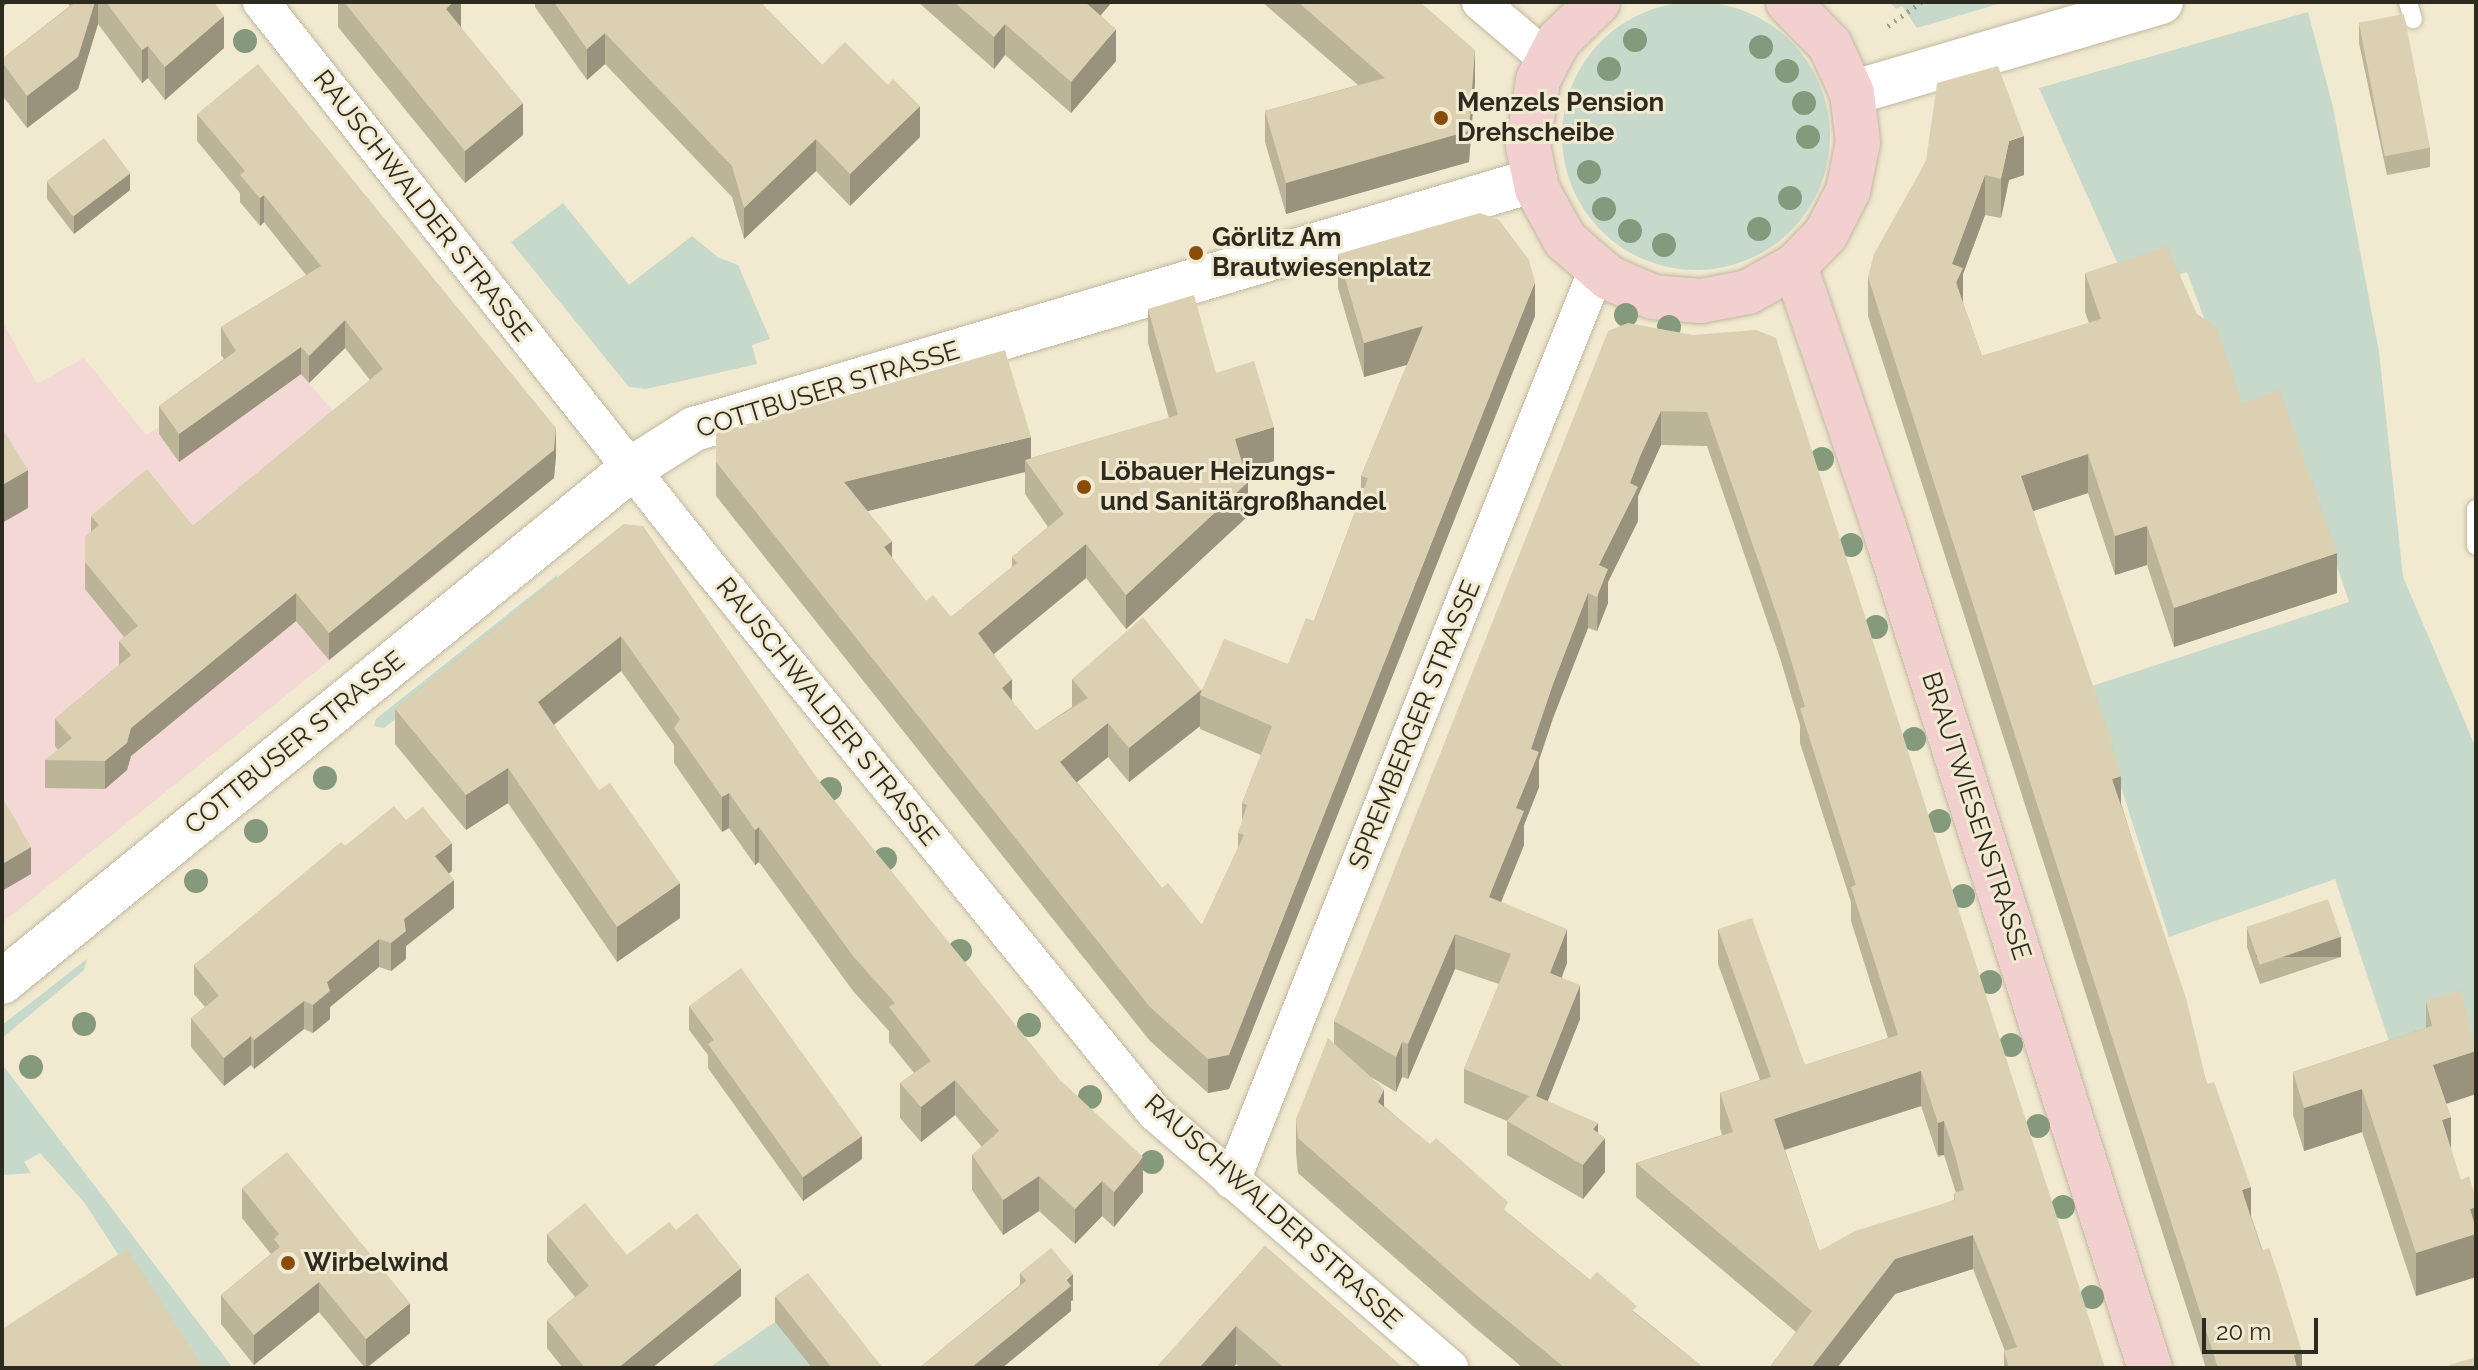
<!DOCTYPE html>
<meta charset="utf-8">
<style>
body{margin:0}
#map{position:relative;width:2478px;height:1370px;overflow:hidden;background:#f1e9d0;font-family:Raleway,sans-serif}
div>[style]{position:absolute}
.industrial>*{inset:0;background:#f3d8d5}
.green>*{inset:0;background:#c6d9ca}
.round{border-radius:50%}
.path>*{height:5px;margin-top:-2.5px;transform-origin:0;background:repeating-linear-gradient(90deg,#a19b89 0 2px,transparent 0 8px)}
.roads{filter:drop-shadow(0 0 2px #c0b89f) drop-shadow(0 0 2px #c0b89f)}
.service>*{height:18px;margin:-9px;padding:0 9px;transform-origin:9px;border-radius:9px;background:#fff}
.minor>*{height:36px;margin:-18px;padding:0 18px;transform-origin:18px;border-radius:18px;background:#fff}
.tertiary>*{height:44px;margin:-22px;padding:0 22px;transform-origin:22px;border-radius:22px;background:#fff}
.secondary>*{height:44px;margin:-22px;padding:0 22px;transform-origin:22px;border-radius:22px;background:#f2d0cf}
.trees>*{width:24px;height:24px;margin:-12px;border-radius:50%;background:#859a7d}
.wall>*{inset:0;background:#bcb499}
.shaded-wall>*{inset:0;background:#99927d;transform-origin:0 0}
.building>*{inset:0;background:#dbd1b2;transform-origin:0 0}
.dots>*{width:22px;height:22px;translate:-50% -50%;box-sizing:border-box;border:4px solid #f1e9d0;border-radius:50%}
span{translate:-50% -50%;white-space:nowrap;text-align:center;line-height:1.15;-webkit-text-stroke:6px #f1e9d0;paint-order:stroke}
.poi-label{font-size:26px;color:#2d2a20;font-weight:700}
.left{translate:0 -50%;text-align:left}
.street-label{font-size:26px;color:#2d2a20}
.frame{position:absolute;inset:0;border:4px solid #2d2a20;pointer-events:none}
.scale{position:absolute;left:2202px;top:1318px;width:116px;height:36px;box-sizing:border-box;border:4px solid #2d2a20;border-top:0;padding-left:10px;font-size:24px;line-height:28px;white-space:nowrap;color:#2d2a20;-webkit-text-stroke:6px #f1e9d0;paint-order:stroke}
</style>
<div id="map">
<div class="industrial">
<i style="clip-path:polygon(2px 321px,37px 384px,84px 358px,146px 435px,282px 350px,455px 560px,2px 923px)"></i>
</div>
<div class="green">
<i class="round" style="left:1562px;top:2px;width:268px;height:268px"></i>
<i style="clip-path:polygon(1890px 2px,2005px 2px,1917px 28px,1902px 6px,1896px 9px)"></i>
<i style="clip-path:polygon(2308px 12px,2333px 107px,2379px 352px,2403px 577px,2476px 748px,2476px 1068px,2389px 1041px,2335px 879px,2169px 937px,2089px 687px,2349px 602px,2288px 418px,2246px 432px,2187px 272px,2130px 291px,2039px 88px)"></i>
<i style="clip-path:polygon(563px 203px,629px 285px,692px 236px,719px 258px,738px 265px,770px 339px,752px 345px,757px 364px,646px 389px,629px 387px,511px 242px)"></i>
<i style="clip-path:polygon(557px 575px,559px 586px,384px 728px,374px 726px,376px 719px)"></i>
<i style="clip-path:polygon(87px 959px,84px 970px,2px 1038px,2px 1025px)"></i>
<i style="clip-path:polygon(2px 1064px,233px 1368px,192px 1368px,84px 1202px,40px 1153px,24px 1162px,31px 1173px,2px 1175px)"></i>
<i style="clip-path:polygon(775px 1322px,812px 1368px,709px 1368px)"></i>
</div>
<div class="path">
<i style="left:1888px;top:26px;width:41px;rotate:-36deg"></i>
</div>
<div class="roads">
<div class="service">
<i style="left:2408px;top:2px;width:18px;rotate:74deg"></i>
<i style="left:2476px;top:509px;width:37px;rotate:90deg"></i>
</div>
<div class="minor">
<i style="left:261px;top:2px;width:716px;rotate:51.58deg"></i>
<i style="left:706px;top:563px;width:710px;rotate:50.77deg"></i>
<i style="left:1155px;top:1113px;width:390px;rotate:40.8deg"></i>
<i style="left:1480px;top:2px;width:88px;rotate:40.4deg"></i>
<i style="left:1232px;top:1181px;width:982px;rotate:-68.19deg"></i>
</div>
<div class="tertiary">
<i style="left:1852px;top:93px;width:322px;rotate:-16.4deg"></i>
<i style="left:2px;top:982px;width:812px;rotate:-39.2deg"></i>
<i style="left:631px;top:469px;width:75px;rotate:-32.4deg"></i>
<i style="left:694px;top:429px;width:877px;rotate:-16.49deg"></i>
</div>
<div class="secondary">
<i style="left:1598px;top:2px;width:54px;rotate:135.7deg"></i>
<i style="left:1559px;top:40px;width:45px;rotate:117.7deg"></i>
<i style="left:1538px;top:80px;width:67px;rotate:98.6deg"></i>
<i style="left:1528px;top:146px;width:44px;rotate:78.2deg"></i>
<i style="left:1537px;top:189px;width:58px;rotate:61.2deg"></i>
<i style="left:1565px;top:240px;width:58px;rotate:40.8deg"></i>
<i style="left:1609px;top:278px;width:48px;rotate:23.4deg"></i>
<i style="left:1653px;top:297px;width:48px;rotate:4.8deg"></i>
<i style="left:1701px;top:301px;width:48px;rotate:-10.8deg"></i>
<i style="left:1748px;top:292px;width:54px;rotate:-29deg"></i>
<i style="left:1795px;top:266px;width:45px;rotate:-45.9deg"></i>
<i style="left:1826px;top:234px;width:48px;rotate:-62.9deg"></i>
<i style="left:1848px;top:191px;width:50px;rotate:-78.5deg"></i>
<i style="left:1858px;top:142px;width:49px;rotate:-97deg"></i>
<i style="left:1852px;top:93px;width:53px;rotate:-114.6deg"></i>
<i style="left:1830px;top:45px;width:60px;rotate:-134.3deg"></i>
<i style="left:1795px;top:266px;width:273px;rotate:71.2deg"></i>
<i style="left:1883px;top:524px;width:885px;rotate:72.45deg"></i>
</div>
</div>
<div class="trees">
<i style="left:1635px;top:40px"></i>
<i style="left:245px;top:41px"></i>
<i style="left:1761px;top:47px"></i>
<i style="left:1609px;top:69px"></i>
<i style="left:1787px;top:71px"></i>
<i style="left:1804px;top:103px"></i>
<i style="left:1808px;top:137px"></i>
<i style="left:1589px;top:172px"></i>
<i style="left:1790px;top:198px"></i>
<i style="left:1604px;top:209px"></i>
<i style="left:1759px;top:229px"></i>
<i style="left:1630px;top:231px"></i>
<i style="left:1664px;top:245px"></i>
<i style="left:1626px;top:315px"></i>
<i style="left:1669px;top:327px"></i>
<i style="left:1822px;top:459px"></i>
<i style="left:1851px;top:545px"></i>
<i style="left:1876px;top:627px"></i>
<i style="left:1914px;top:739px"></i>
<i style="left:325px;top:778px"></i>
<i style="left:830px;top:789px"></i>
<i style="left:1939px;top:821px"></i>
<i style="left:256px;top:831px"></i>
<i style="left:885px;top:859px"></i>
<i style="left:196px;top:881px"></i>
<i style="left:1963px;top:896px"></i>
<i style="left:960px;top:951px"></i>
<i style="left:1990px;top:982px"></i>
<i style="left:84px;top:1024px"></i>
<i style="left:1029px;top:1025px"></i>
<i style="left:2011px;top:1045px"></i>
<i style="left:31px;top:1067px"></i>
<i style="left:1090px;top:1097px"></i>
<i style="left:2038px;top:1126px"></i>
<i style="left:1152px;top:1162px"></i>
<i style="left:2063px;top:1207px"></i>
<i style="left:2092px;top:1297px"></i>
</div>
<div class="wall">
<i style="clip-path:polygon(67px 2px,214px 2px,224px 48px,165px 100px,148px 78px,142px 83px,98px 24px,78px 89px,27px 128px,2px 95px,2px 59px,70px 6px)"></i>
<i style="clip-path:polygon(338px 2px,461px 2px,461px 27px,523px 135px,465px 183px,338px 27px)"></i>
<i style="clip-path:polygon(535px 2px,760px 2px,822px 65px,920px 137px,850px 206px,816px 171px,744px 239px,732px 197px,605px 64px,587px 80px,535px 7px)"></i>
<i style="clip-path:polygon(918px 2px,1112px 2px,1101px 15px,1116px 61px,1071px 113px,1005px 55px,994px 69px)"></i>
<i style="clip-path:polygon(1262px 2px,1420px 2px,1475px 81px,1469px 162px,1286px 214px,1265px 142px,1265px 111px,1358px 85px)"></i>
<i style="clip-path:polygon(2359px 23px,2430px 147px,2430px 167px,2387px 175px,2359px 43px)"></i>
<i style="clip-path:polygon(197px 114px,556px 456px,554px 478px,329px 660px,296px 621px,131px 756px,127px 770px,105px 789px,45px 788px,45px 760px,58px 750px,55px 746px,55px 719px,119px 665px,119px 641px,124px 637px,85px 589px,85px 537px,91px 532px,91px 516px,193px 526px,370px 380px,345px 348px,309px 383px,301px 374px,179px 462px,159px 434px,159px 406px,224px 359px,221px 355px,221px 327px,306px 275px,264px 222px,260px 226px,240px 202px,240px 193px,197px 141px)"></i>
<i style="clip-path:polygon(1926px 161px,2024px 175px,2009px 180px,2001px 218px,1985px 215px,1963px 274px,1963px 303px,1982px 356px,2089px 323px,2085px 312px,2085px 273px,2197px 314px,2337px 593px,2174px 647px,2147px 565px,2115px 575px,2088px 493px,2033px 511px,2121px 803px,2207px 1084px,2302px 1368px,2206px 1368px,1868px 316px,1868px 277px)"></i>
<i style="clip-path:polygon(47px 182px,130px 190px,74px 234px,47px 199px)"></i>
<i style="clip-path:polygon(evenodd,1338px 254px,1535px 316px,1229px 1089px,1208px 1093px,1150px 1041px,716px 496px,716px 462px,1031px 458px,1169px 418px,1148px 343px,1148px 309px,1216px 373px,1274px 461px,1244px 470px,1248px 516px,1126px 629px,1086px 578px,994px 654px,1012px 701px,1036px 731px,1072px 707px,1072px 679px,1201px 690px,1288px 664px,1314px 621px,1361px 496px,1361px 476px,1407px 365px,1364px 377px,1338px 288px,1338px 254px,1025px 472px,1025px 494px,1048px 527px,1012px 557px,1012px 567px,951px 617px,926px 601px,892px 558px,867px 511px,1025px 472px,1338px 254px,1200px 726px,1200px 729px,1261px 755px,1242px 803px,1242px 822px,1238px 833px,1238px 848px,1202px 925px,1162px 888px,1077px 782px,1108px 757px,1129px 782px,1200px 726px)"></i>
<i style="clip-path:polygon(evenodd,1693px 335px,2105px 1368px,2004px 1368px,2004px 1351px,2005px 1351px,1973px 1269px,1895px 1294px,1837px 1368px,1769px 1368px,1796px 1332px,1636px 1197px,1636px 1163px,1722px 1135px,1720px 1128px,1720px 1093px,1760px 1080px,1718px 964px,1718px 929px,1805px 1065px,1888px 1038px,1851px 921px,1851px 902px,1800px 743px,1800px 725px,1780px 658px,1707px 446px,1661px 445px,1638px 496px,1638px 521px,1608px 582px,1608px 603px,1597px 631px,1588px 628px,1553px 718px,1539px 760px,1539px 787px,1524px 825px,1524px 845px,1501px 902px,1567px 963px,1562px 977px,1580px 1019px,1547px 1101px,1598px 1133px,1605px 1172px,1583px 1199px,1507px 1155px,1507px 1121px,1464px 1103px,1464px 1069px,1499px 984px,1455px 969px,1408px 1079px,1402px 1077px,1396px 1092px,1369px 1076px,1384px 1106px,1508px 1213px,1590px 1280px,1637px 1314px,1704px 1368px,1523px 1368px,1474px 1327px,1298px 1173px,1296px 1153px,1296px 1119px,1334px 1044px,1334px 1021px,1693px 335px,1921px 1106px,1938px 1157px,1944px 1155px,1956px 1193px,1954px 1193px,1954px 1200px,1819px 1251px,1785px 1150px,1921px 1106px)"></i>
<i style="clip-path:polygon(624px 524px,821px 784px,1143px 1192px,1114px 1227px,1102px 1216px,1075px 1244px,1039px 1211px,1003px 1235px,972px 1190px,972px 1155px,982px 1147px,955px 1115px,921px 1142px,900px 1118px,900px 1083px,914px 1073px,889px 1042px,889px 1031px,853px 991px,759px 862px,755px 865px,729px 828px,722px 832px,674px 763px,674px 745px,621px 671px,554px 725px,680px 918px,617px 962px,508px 803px,466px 830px,395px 744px,395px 709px)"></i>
<i style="clip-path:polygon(406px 820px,452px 871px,448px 874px,454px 908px,406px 946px,406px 959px,391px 971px,379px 967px,330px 1007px,330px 1019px,313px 1033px,304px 1029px,254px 1069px,251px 1065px,224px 1086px,191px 1047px,191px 1018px,205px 1007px,194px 994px,194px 965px,345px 846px)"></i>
<i style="clip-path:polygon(2247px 927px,2341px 957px,2260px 984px,2247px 947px)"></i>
<i style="clip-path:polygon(2426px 1001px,2476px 1050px,2476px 1094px,2446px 1104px,2416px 1296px,2362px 1132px,2304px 1151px,2293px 1115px,2293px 1072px,2426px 1028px)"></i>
<i style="clip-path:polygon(689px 1006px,862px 1159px,803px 1201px,708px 1068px,708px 1055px,689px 1030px)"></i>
<i style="clip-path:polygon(242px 1188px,410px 1333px,367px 1368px,365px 1368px,319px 1312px,254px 1365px,221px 1324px,221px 1295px,271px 1254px,242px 1218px)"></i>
<i style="clip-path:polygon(676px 1230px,741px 1296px,652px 1368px,563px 1368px,547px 1348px,547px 1320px,575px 1297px,547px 1262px,547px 1234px,627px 1255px)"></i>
<i style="clip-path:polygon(1265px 1246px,1403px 1368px,1240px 1368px,1236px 1364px,1233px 1368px,1156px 1368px)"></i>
<i style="clip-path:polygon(1020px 1273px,1073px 1300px,1071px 1301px,1071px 1311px,1002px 1368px,919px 1368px,1020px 1285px)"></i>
<i style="clip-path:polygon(775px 1296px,883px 1368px,812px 1368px,775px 1322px)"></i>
</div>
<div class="shaded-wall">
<i style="clip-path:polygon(2px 2px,9px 2px,2px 8px)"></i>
<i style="clip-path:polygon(95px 2px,98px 2px,98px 24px,78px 89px,27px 128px,27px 96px)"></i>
<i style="clip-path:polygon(453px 2px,461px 2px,461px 27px,446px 9px)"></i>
<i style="clip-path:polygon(1085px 2px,1112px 2px,1085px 33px)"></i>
<i style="clip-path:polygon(224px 16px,224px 48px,165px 100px,165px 67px)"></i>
<i style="clip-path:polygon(1005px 24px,1005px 55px,994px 69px,994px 37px)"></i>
<i style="clip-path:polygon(1116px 29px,1116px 61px,1071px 113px,1071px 82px)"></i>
<i style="clip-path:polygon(605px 33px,605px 64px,587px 80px,587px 49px)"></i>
<i style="clip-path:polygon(148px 46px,148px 78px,142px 83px,142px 50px)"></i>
<i style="clip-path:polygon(1475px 50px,1475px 81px,1469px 162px,1286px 214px,1286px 183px)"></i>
<i style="clip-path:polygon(523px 103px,523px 135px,465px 183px,465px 151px)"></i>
<i style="clip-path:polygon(920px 106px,920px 137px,850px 206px,850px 174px)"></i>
<i style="clip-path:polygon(2024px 136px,2024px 175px,2009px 180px,2001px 218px,2001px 179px,2009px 141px)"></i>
<i style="clip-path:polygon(816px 139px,816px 171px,744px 239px,744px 208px)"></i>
<i style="clip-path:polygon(130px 173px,130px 190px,74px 234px,74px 216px)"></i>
<i style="clip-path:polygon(1985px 175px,1985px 215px,1963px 274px,1963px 307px,1952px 264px)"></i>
<i style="clip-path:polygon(264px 195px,264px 222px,260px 226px,260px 198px)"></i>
<i style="clip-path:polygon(1535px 282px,1535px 316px,1229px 1089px,1208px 1093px,1208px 1059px)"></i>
<i style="clip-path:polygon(345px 320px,345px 348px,309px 383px,309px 356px)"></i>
<i style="clip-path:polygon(1423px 326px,1423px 360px,1364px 377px,1364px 343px)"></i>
<i style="clip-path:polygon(301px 347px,301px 374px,179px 462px,179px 434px)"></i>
<i style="clip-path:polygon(1661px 411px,1661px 445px,1638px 496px,1638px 521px,1608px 582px,1608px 603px,1597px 631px,1599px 565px,1641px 454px)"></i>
<i style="clip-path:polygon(1274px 427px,1274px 461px,1235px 473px,1235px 439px)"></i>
<i style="clip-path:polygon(556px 428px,556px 456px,554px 478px,329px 660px,329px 633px)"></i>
<i style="clip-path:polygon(1031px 437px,1031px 468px,1025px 460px,1025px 472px,844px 517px,844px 482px)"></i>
<i style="clip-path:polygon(2088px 454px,2088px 493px,2021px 515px,2021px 476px)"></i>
<i style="clip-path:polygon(28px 470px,28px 508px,2px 523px,2px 485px)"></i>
<i style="clip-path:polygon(1248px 482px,1248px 516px,1126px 629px,1126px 595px)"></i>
<i style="clip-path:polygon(2147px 526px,2147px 565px,2115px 575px,2115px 536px)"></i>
<i style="clip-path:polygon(892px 541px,892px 575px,884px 547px)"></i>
<i style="clip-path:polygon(1086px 544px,1086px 578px,978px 667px,978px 633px)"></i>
<i style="clip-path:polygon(2337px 553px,2337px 593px,2174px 647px,2174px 608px)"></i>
<i style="clip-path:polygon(296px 593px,296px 621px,131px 756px,127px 770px,105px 789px,105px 761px,131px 728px)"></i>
<i style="clip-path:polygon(1588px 593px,1588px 628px,1553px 718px,1539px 760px,1539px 787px,1524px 825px,1524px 845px,1489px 932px,1489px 897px,1531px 749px,1553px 684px)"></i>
<i style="clip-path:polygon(621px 636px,621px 671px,538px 737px,538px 702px)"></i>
<i style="clip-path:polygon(1012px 679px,1012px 713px,1002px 688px)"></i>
<i style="clip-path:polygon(1201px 690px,1200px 695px,1200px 726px,1129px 782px,1129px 748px)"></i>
<i style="clip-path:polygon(1108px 723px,1108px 757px,1060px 796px,1060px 762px)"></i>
<i style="clip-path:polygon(508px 768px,508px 803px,466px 830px,466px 795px)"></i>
<i style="clip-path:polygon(2121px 776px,2121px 815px,2112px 779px)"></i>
<i style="clip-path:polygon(729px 793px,729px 828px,722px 832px,722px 797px)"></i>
<i style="clip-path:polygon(759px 827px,759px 862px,755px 865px,755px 830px)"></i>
<i style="clip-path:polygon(452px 843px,452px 871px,435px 885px,435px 856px)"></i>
<i style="clip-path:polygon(31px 847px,31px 874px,2px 891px,2px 864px)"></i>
<i style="clip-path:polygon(454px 880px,454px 908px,406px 946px,406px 959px,391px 971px,391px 943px,404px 919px)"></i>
<i style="clip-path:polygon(680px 883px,680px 918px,617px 962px,617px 927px)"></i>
<i style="clip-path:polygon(1567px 929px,1567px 963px,1550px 1007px,1550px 973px)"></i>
<i style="clip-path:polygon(1455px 934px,1455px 969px,1408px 1079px,1408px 1044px)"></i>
<i style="left:2341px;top:937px;width:20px;height:85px;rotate:90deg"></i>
<i style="clip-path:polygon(379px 939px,379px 967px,330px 1007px,330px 1019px,313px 1033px,313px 1005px,327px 982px)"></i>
<i style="clip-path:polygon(1580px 985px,1580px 1019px,1536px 1131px,1536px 1096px)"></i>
<i style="clip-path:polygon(304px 1001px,304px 1029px,254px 1069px,254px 1040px)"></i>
<i style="clip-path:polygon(251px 1036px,251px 1065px,224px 1086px,224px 1058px)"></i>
<i style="clip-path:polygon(1402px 1042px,1402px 1077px,1396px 1092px,1396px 1057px)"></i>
<i style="clip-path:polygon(2476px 1051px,2476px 1094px,2433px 1108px,2433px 1065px)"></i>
<i style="clip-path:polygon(1921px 1071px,1921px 1106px,1774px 1153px,1774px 1119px)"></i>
<i style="clip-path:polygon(955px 1080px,955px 1115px,921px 1142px,921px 1107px)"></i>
<i style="clip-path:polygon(1384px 1089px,1384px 1124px,1378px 1102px)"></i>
<i style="clip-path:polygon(2362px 1089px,2362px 1132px,2304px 1151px,2304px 1108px)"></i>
<i style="clip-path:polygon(2451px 1117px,2451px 1160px,2442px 1120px)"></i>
<i style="left:1944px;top:1121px;width:34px;height:6px;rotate:90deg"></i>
<i style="clip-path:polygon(1598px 1123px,1598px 1146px,1605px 1138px,1605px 1172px,1583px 1199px,1583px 1165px,1593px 1129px)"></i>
<i style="clip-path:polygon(862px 1136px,862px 1159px,803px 1201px,803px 1177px)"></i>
<i style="clip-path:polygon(1143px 1157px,1143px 1192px,1114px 1227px,1114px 1192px)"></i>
<i style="clip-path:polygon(1039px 1176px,1039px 1211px,1003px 1235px,1003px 1200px)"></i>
<i style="clip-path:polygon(1102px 1181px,1102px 1216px,1075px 1244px,1075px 1209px)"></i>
<i style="clip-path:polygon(2251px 1187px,2251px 1226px,2242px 1190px)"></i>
<i style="clip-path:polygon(2476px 1207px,2476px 1277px,2416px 1296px,2416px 1253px,2470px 1209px)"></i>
<i style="clip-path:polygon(1973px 1235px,1973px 1269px,1895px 1294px,1837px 1368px,1811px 1368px,1895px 1259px)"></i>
<i style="clip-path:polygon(741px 1268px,741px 1296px,652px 1368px,618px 1368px)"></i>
<i style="clip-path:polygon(1073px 1274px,1073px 1300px,1071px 1301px,1071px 1311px,1002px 1368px,971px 1368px)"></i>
<i style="clip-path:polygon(319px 1282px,319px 1312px,254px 1365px,254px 1335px)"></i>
<i style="clip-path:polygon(410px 1303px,410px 1333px,366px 1368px,366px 1339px)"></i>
<i style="clip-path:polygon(1236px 1326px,1236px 1364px,1233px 1368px,1199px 1368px)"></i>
<i style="clip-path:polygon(2302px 1352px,2302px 1368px,2294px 1368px,2294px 1355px)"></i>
</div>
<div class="building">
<i style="clip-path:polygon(76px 2px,95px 2px,78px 57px,27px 96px,2px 62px,2px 59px)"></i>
<i style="clip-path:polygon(106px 2px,214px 2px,224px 16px,165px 67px,148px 46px,142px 50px)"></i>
<i style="clip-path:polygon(344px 2px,453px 2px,446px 9px,523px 103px,465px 151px)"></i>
<i style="clip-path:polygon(554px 2px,760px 2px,822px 65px,845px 42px,888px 85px,893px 79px,920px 106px,850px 174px,816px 139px,744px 208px,732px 166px,605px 33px,587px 49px)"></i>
<i style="clip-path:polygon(954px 2px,1085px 2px,1116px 29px,1071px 82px,1005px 24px,994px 37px)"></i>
<i style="clip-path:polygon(1298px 2px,1420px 2px,1475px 50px,1469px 131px,1286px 183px,1265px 111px,1385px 78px)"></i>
<i style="left:2404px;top:14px;width:136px;height:46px;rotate:79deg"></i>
<i style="clip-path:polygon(258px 64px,556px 428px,554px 450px,329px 633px,296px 593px,131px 728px,127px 743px,105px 761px,45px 760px,72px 738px,55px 719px,131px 655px,119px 641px,138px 626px,85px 562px,85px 537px,99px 525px,91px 516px,147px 469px,193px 526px,383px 369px,345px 320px,309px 356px,301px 347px,179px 434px,159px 406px,236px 351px,221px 327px,321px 266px,264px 195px,260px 198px,240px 175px,245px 171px,197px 114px)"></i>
<i style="clip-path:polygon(1998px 66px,2024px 136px,2009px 141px,2001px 179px,1985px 175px,1952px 264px,1963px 268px,1956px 283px,1982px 356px,2101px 319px,2085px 273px,2167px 246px,2197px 314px,2217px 327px,2242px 403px,2280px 390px,2337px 553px,2174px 608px,2147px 526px,2115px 536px,2088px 454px,2021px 476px,2107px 727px,2121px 776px,2112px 779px,2186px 998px,2207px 1084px,2214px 1082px,2251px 1187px,2242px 1190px,2262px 1251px,2269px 1248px,2279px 1277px,2302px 1352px,2294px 1355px,2297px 1368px,2218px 1368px,1868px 277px,1874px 254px,1926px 161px,1937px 83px)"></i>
<i style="left:104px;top:138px;width:44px;height:72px;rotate:53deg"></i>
<i style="clip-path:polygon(1480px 213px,1499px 220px,1529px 260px,1535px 282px,1229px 1055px,1208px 1059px,1150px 1007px,716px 462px,716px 433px,1005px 350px,1031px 437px,844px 482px,892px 541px,884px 547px,904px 573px,926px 601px,933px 595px,951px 617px,1017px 563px,1012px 557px,1064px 514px,1025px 460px,1178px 415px,1148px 309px,1194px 295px,1216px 373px,1254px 361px,1274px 427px,1235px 439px,1248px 482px,1126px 595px,1086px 544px,978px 633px,1012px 679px,1002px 688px,1036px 731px,1088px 698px,1072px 679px,1143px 617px,1201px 690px,1129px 748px,1108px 723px,1060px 762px,1162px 888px,1168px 883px,1202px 925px,1244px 835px,1238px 833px,1247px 805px,1242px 803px,1272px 726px,1200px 695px,1224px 639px,1288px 664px,1306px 618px,1314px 621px,1368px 478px,1361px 476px,1423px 326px,1364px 343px,1338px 254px)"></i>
<i style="clip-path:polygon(evenodd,1628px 323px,1693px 335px,1756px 330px,1776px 338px,2105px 1368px,2009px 1368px,2004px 1351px,2017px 1347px,1973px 1235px,1895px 1259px,1811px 1368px,1769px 1368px,1812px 1311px,1636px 1163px,1733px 1132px,1720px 1093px,1771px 1077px,1718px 929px,1752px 918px,1805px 1065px,1898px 1035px,1851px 887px,1856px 885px,1800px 708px,1805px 707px,1780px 624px,1707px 412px,1661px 411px,1641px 454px,1630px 483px,1638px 487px,1599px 565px,1608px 569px,1597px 597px,1588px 593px,1553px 684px,1531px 749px,1539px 752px,1516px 808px,1524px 811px,1489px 897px,1567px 929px,1550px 973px,1580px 985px,1536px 1096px,1598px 1123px,1593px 1129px,1605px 1138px,1583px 1165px,1507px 1121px,1529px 1096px,1464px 1069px,1511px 954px,1455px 934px,1408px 1044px,1402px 1042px,1396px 1057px,1334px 1021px,1608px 331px,1628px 323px,1921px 1071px,1938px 1123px,1944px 1121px,1954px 1151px,1964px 1190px,1954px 1193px,1955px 1200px,1855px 1231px,1819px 1251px,1774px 1119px,1921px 1071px)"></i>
<i style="clip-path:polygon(2px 428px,28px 470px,2px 485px)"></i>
<i style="clip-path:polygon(624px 524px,643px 526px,821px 784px,1060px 1080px,1143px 1157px,1114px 1192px,1102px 1181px,1075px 1209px,1039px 1176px,1003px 1200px,972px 1155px,999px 1131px,955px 1080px,921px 1107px,900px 1083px,931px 1061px,889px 1007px,895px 1003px,853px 956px,759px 827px,755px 830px,729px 793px,722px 797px,674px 728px,680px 719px,621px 636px,538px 702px,599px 790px,610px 783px,680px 883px,617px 927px,508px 768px,466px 795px,395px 709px)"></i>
<i style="clip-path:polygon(2px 797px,31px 847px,2px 864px)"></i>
<i style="clip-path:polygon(394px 806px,406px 820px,423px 807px,452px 843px,435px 856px,454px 880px,404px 919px,406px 931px,391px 943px,379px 939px,327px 982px,330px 991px,313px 1005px,304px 1001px,254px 1040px,251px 1036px,224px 1058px,191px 1018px,219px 996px,194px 965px,341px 842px,345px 846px)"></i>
<i style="left:2328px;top:899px;width:40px;height:86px;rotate:71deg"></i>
<i style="clip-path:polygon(741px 968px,862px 1136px,803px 1177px,708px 1044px,714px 1040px,689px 1006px)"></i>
<i style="clip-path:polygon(2461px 990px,2476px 1051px,2433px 1065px,2451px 1117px,2442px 1120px,2461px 1180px,2469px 1176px,2476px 1199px,2476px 1207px,2470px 1209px,2476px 1229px,2476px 1234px,2416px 1253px,2362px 1089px,2304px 1108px,2293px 1072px,2432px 1026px,2426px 1001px)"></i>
<i style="clip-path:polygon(1328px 1038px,1384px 1089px,1378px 1102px,1430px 1144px,1436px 1138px,1508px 1202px,1504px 1210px,1590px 1280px,1597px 1272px,1637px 1306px,1632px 1311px,1704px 1368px,1565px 1368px,1474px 1293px,1298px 1138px,1296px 1119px)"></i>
<i style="clip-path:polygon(287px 1152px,410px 1303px,366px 1339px,319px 1282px,254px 1335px,221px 1295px,280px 1247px,274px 1239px,279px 1234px,242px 1188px)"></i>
<i style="clip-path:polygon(585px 1203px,627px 1255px,669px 1222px,676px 1230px,697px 1213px,741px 1268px,618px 1368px,585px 1368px,547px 1320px,589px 1286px,547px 1234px)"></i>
<i style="clip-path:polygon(1265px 1246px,1403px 1368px,1284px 1368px,1236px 1326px,1199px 1368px,1156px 1368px)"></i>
<i style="clip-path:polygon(1051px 1248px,1073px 1274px,1066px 1279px,1071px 1286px,971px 1368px,919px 1368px,1026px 1281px,1020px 1273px)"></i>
<i style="clip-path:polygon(127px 1249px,204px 1368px,2px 1368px,2px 1329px)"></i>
<i style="clip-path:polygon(808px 1273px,883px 1368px,832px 1368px,775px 1296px)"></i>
<i style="clip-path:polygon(2476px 1357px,2476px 1368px,2450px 1368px,2449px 1365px)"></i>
</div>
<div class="dots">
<i style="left:1441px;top:118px;background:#894c0a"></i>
<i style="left:1196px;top:253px;background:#894c0a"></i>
<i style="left:1084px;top:487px;background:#894c0a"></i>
<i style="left:288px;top:1263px;background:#894c0a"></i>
</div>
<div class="poi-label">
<span class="left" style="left:1457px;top:118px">Menzels Pension<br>Drehscheibe</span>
<span class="left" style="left:1212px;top:253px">Görlitz Am<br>Brautwiesenplatz</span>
<span class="left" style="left:1100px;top:487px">Löbauer Heizungs-<br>und Sanitärgroßhandel</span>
<span class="left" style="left:304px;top:1263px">Wirbelwind</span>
</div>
<div class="street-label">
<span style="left:422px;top:206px;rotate:52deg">RAUSCHWALDER STRASSE</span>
<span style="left:828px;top:390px;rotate:-17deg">COTTBUSER STRASSE</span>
<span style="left:827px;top:712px;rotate:51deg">RAUSCHWALDER STRASSE</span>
<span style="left:1415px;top:725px;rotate:-68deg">SPREMBERGER STRASSE</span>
<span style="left:295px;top:743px;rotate:-39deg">COTTBUSER STRASSE</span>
<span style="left:1976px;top:816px;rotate:72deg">BRAUTWIESENSTRASSE</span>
<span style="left:1273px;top:1212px;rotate:42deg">RAUSCHWALDER STRASSE</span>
</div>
<div class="frame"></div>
<div class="scale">20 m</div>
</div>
